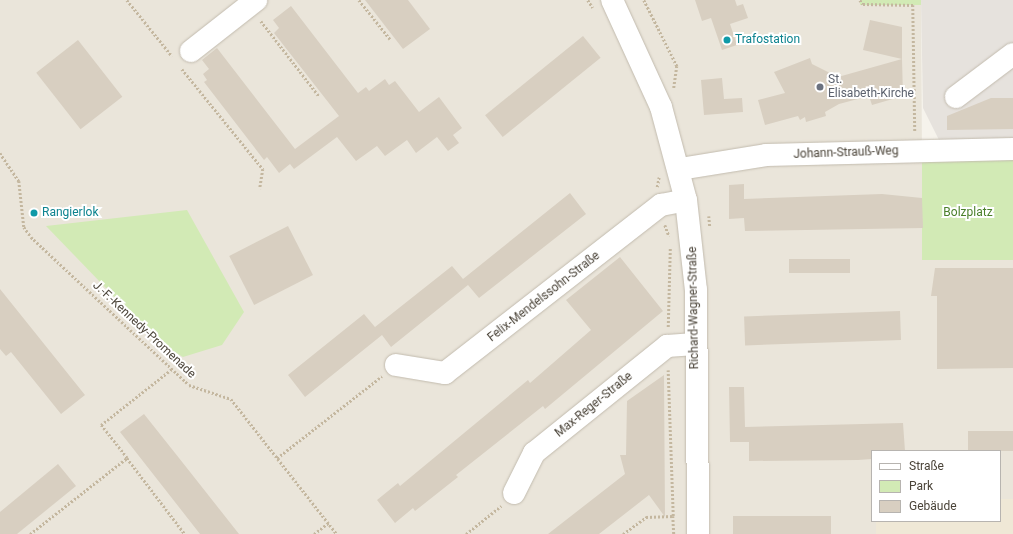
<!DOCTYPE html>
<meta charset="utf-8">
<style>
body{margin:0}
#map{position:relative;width:1013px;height:534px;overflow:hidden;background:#f6f3ec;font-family:Roboto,sans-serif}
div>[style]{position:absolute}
.residential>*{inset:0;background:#eae5da}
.industrial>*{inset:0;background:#e6e2dd}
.education>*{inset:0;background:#efe8d6}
.green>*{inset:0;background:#d2eab5;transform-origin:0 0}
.building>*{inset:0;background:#d8cfc1;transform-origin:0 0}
.path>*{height:2.5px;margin-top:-1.25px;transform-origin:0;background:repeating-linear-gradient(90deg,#c4b79f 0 2px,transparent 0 4px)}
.roads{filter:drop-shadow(0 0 1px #c2bbae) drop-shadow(0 0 1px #c2bbae)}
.minor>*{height:22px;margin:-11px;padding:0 11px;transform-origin:11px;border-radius:11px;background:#fff}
.dots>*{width:11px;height:11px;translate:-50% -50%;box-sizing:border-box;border:2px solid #fff;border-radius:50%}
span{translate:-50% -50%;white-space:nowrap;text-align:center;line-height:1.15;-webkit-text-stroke:4px #fff;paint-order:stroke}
.culture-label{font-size:12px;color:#0d838f}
.left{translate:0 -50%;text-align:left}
.worship-label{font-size:12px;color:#5b616d}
.street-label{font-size:12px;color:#4b4439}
.park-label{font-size:12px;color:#4a7f2a}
.legend{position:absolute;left:871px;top:450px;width:130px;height:72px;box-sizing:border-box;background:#fff;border:1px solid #b7b4b0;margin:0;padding:5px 7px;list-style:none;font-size:12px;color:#4b4439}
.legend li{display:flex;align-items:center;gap:8px;height:20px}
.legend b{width:20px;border:1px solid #b7b4b0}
</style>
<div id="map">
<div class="residential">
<i style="clip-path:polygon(evenodd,0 0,921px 0,922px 159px,1013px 158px,1013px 534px,0 534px,0 0,872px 451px,1000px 451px,1000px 521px,872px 521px,872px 451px)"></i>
</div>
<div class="industrial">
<i style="clip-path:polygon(921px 0,1013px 0,1013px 140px,939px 140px,923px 108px)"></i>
</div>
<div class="education">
<i style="clip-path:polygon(1000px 499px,1013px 499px,1013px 534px,876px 534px,876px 521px,1000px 521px)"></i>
</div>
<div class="green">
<i style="left:860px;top:0;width:61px;height:5px"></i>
<i style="left:1013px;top:159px;width:101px;height:91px;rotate:90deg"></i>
<i style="clip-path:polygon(187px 210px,244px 312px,222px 345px,183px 357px,159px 343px,46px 226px)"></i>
</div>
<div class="building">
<i style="clip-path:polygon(365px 0,408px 0,430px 29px,403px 49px)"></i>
<i style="clip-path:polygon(695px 0,735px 0,737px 6px,743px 4px,748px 18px,730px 24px,737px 45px,722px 50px,711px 18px,702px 21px)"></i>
<i style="clip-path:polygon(291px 6px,358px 93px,366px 87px,369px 91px,385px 79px,389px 85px,395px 81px,419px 112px,439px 97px,462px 128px,453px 135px,459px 143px,448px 151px,437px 137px,416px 153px,407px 140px,385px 156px,377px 146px,356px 161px,337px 137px,294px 169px,290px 164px,279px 173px,267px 157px,264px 160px,204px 82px,207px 80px,203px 74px,209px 69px,202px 60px,217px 48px,295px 149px,339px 116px,274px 33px,279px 28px,273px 20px)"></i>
<i style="clip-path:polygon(870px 20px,902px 27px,902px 59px,863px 50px)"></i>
<i style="left:583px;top:36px;width:28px;height:126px;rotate:51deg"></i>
<i style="left:78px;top:40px;width:72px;height:53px;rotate:52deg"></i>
<i style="clip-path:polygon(810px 58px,812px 64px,838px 77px,902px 59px,903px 96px,872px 105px,869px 96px,839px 104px,825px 112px,826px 116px,806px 122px,805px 117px,800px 120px,798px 116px,765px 125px,758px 100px,785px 93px,774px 72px)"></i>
<i style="clip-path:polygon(722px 78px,724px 99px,742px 98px,743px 112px,704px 115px,701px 80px)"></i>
<i style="clip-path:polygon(991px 98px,1013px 98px,1013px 129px,947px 130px,947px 116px)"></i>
<i style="clip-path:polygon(744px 184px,744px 199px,882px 194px,922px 198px,923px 228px,745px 231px,744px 218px,729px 219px,729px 185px)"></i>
<i style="clip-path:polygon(570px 193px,586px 214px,479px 298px,468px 285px,391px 347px,382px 335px,305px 397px,288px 375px,364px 314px,380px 333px,375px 327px,452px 266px,463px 279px)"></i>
<i style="left:288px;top:226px;width:55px;height:66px;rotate:63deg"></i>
<i style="clip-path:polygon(620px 257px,663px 311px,545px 409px,543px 406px,456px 475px,458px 477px,415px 511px,413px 508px,395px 523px,377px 500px,398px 483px,400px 486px,528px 380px,530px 383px,591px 330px,566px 300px)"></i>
<i style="left:789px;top:259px;width:61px;height:14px"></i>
<i style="clip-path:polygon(935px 268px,1013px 268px,1013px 368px,937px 369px,937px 296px,931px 296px)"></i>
<i style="clip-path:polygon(0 289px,85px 395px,61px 414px,11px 352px,6px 356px,0 349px)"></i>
<i style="left:900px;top:311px;width:29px;height:156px;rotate:88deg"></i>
<i style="clip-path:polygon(664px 375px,665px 517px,649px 495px,599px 534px,548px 534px,625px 474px,620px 455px,626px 455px,627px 401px)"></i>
<i style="clip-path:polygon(729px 387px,744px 387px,745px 427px,903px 423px,905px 451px,872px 451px,872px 459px,858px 460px,749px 461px,749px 442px,730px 442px)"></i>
<i style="clip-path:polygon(144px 414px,179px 458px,239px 534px,200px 534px,135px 451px,120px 432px)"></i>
<i style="left:968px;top:431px;width:45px;height:20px"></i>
<i style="clip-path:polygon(58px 464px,76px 486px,17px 534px,0 534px,0 512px)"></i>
<i style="left:831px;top:516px;width:18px;height:98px;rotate:90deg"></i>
</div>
<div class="path">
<i style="left:127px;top:0;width:72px;rotate:51.2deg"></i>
<i style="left:359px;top:0;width:50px;rotate:51.5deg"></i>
<i style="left:588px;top:0;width:9px;rotate:58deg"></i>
<i style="left:644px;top:0;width:74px;rotate:63.4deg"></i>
<i style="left:677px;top:66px;width:22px;rotate:98deg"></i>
<i style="left:860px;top:0;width:5px;rotate:53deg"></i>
<i style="left:863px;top:4px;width:50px;rotate:1.1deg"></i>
<i style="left:913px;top:5px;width:127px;rotate:89.1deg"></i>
<i style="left:261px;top:21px;width:95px;rotate:52.3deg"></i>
<i style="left:182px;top:69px;width:129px;rotate:51deg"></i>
<i style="left:263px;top:169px;width:20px;rotate:99deg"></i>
<i style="left:0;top:153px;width:34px;rotate:56deg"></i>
<i style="left:19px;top:181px;width:46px;rotate:83.8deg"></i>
<i style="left:24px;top:227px;width:12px;rotate:55deg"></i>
<i style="left:31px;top:237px;width:216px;rotate:43.1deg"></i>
<i style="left:189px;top:385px;width:44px;rotate:18.4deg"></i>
<i style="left:231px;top:399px;width:172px;rotate:51.9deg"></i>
<i style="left:657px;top:187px;width:10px;rotate:-79deg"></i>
<i style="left:709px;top:216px;width:11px;rotate:85deg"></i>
<i style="left:665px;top:225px;width:12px;rotate:70deg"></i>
<i style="left:668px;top:327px;width:79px;rotate:-88.5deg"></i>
<i style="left:127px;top:458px;width:96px;rotate:52.7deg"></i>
<i style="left:277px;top:458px;width:133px;rotate:-38deg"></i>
<i style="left:673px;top:516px;width:18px;rotate:87deg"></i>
<i style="left:30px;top:534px;width:123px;rotate:-38.1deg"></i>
<i style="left:127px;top:458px;width:42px;rotate:-128.2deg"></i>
<i style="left:101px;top:425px;width:90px;rotate:-38.3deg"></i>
<i style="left:314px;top:534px;width:18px;rotate:-38deg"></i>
<i style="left:466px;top:534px;width:45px;rotate:-38.7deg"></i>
<i style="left:623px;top:534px;width:29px;rotate:-36deg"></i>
<i style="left:646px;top:517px;width:27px;rotate:-2deg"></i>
<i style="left:673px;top:516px;width:146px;rotate:-92deg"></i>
</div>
<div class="roads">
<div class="minor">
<i style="left:612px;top:0;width:118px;rotate:65.4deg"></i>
<i style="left:661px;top:107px;width:96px;rotate:75deg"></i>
<i style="left:686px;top:200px;width:91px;rotate:83.7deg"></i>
<i style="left:696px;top:290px;width:244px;rotate:89.5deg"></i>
<i style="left:191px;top:51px;width:83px;rotate:-38.1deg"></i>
<i style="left:956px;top:97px;width:71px;rotate:-37deg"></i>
<i style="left:680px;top:169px;width:87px;rotate:-9.2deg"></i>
<i style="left:766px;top:155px;width:247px;rotate:-1.4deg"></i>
<i style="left:396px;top:365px;width:50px;rotate:9.3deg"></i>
<i style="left:445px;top:373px;width:274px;rotate:-37.9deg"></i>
<i style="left:661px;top:205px;width:25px;rotate:-11deg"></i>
<i style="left:514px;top:493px;width:45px;rotate:-63.4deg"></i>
<i style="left:534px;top:453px;width:171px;rotate:-38.8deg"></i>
<i style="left:667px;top:346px;width:28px;rotate:-4deg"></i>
</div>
</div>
<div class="dots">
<i style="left:727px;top:40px;background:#0f9aa8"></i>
<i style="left:820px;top:87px;background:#6b7280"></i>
<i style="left:34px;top:213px;background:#0f9aa8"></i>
</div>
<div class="culture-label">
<span class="left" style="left:735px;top:40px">Trafostation</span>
<span class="left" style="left:42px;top:213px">Rangierlok</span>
</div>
<div class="worship-label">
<span class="left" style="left:828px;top:87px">St.<br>Elisabeth-Kirche</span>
</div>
<div class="street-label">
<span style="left:846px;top:153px;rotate:-2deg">Johann-Strauß-Weg</span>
<span style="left:544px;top:297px;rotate:-38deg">Felix-Mendelssohn-Straße</span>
<span style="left:694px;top:308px;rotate:-91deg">Richard-Wagner-Straße</span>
<span style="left:144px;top:330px;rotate:43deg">J.-F.-Kennedy-Promenade</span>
<span style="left:594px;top:405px;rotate:-39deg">Max-Reger-Straße</span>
</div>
<div class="park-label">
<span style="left:968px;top:213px">Bolzplatz</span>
</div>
<ul class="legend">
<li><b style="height:5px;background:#fff"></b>Straße</li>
<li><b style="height:11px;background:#d2eab5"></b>Park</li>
<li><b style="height:11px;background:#d8cfc1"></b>Gebäude</li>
</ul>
</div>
